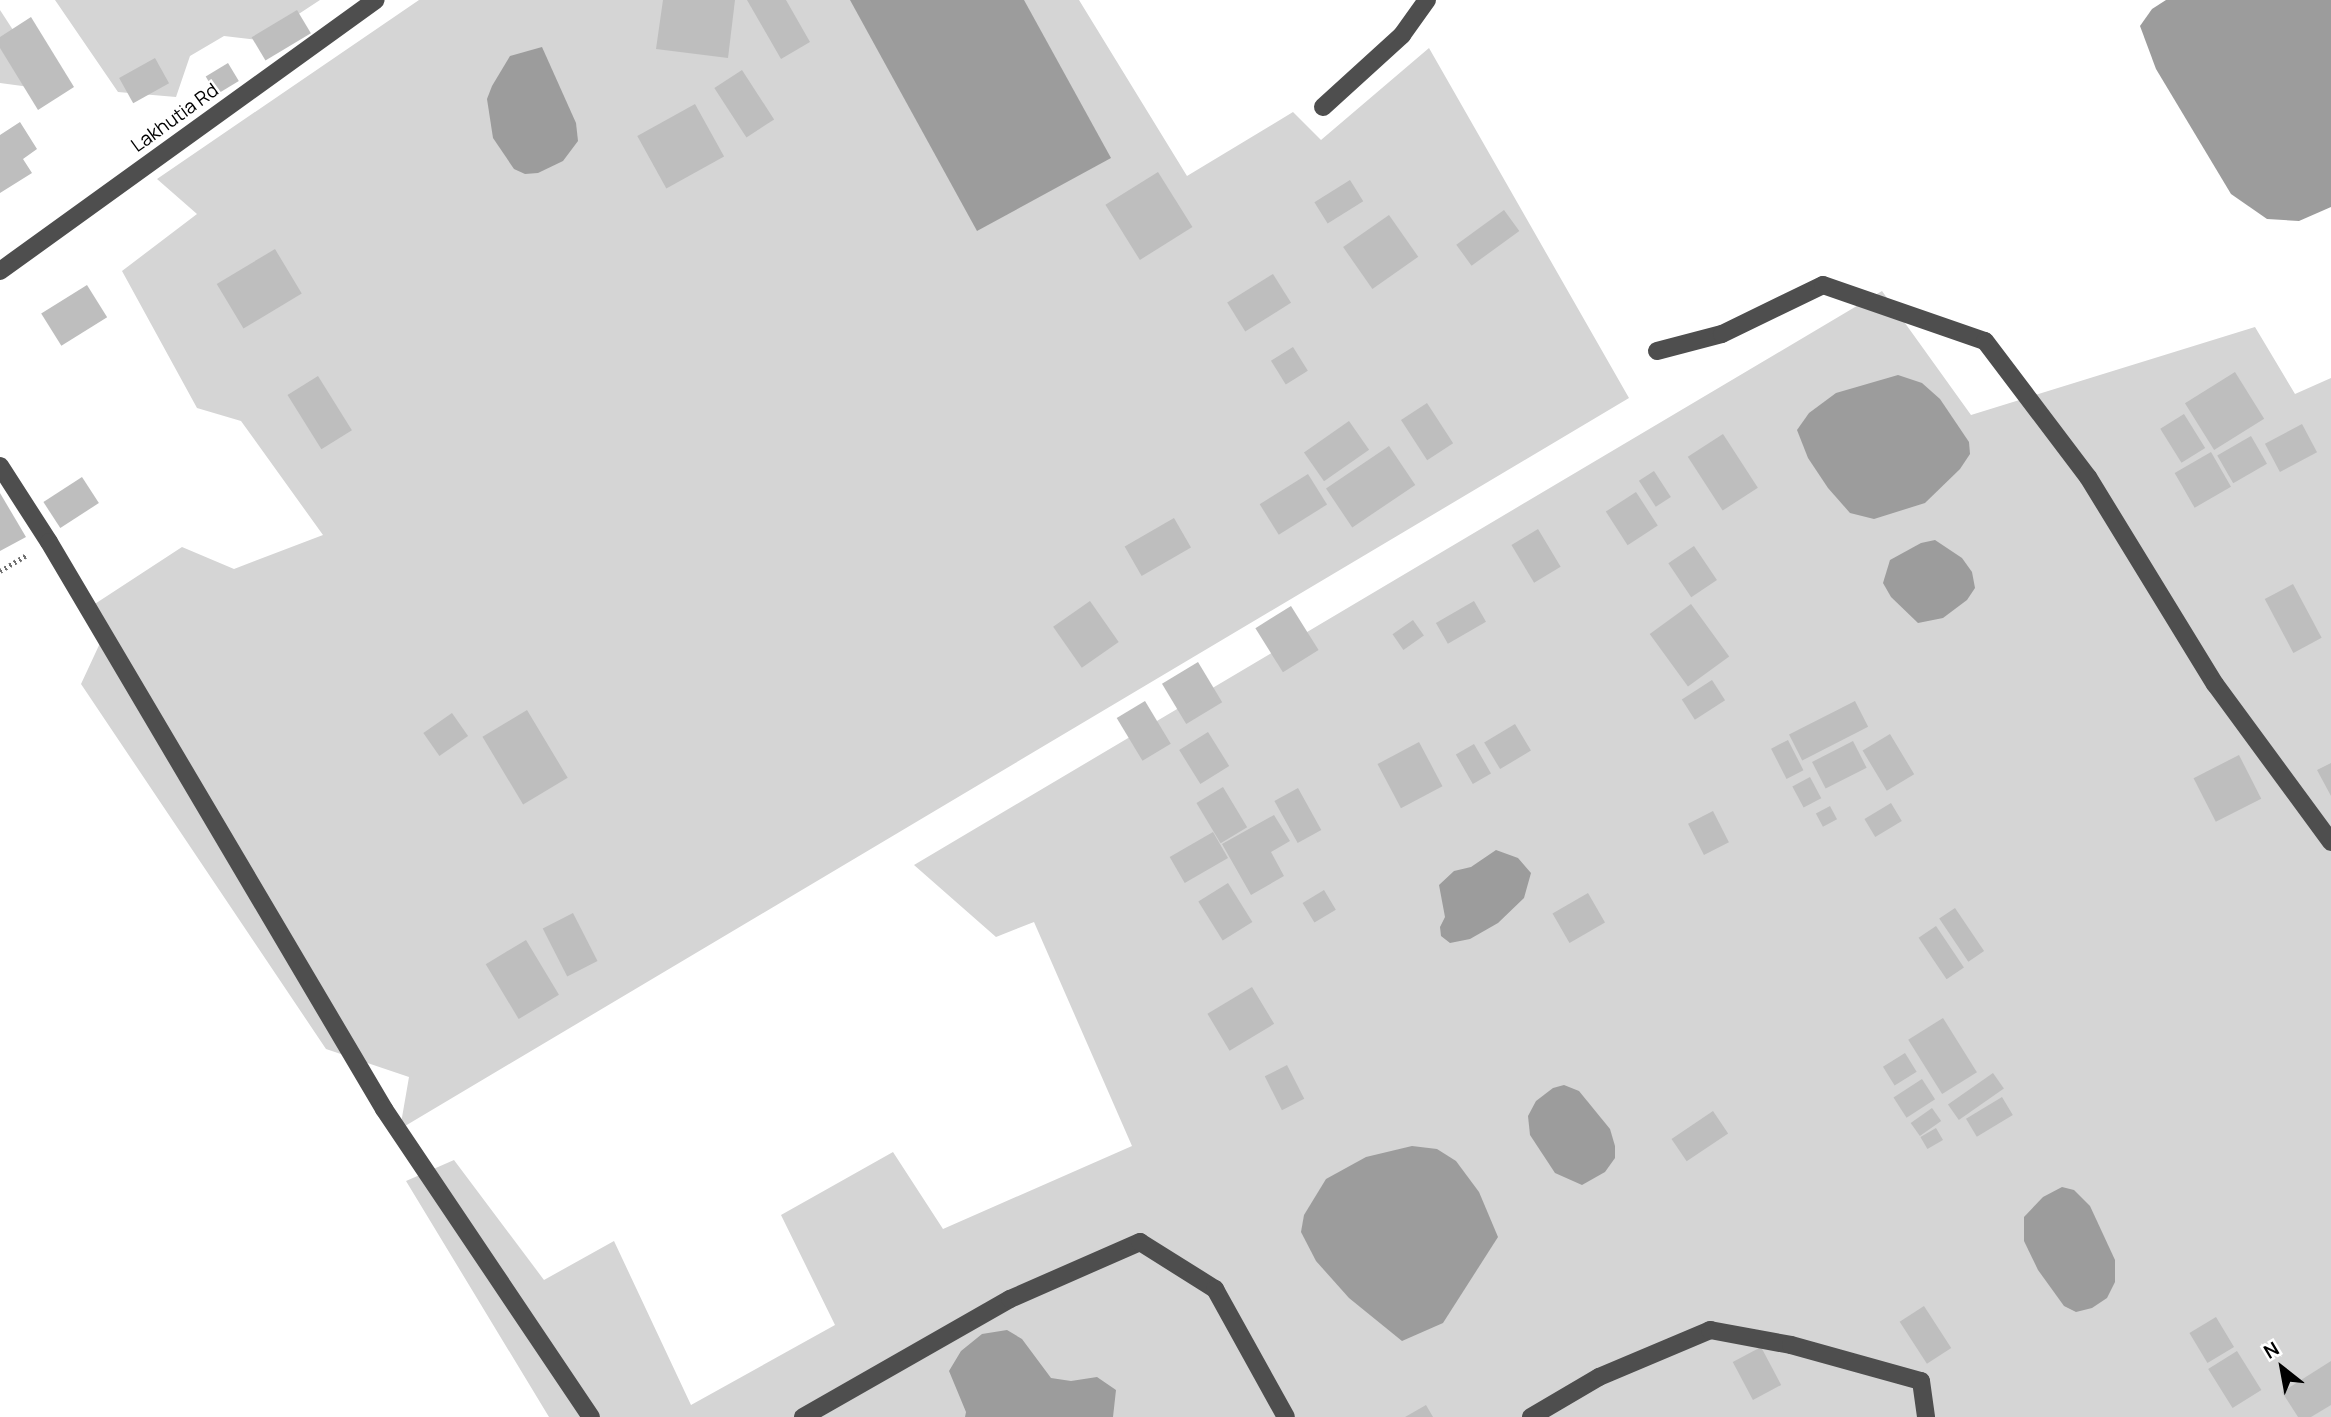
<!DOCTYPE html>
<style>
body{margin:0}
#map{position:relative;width:2331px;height:1417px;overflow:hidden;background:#fff;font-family:Manrope,sans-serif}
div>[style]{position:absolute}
.green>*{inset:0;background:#d5d5d5}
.water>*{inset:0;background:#9c9c9c}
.building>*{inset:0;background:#bebebe;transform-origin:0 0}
.path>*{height:4.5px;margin-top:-2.25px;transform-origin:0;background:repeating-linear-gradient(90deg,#707070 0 2px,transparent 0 5.5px)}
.minor>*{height:18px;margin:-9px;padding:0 9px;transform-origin:9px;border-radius:9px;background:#4e4e4e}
span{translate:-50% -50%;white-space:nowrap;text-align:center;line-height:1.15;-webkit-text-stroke:5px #fff;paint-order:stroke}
.street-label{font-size:19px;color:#000}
.north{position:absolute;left:2247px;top:1333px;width:70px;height:70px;-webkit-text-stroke:5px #fff;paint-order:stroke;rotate:329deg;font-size:19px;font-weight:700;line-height:28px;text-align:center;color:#000}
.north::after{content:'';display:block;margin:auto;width:24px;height:32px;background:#000;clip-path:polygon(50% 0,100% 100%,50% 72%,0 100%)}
</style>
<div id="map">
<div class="green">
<i style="clip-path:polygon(55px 0,320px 0,259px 40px,224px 36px,190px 56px,176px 97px,118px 92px)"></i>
<i style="clip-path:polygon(419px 0,1079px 0,1187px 176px,1293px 112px,1321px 140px,1429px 48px,1629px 398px,400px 1129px,409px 1077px,326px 1049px,81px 684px,101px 641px,81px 613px,182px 547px,234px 569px,323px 535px,241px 421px,197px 408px,122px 271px,197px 214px,157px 179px)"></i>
<i style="clip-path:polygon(0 10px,52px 90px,0 83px)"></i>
<i style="clip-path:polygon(1882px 291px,1971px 415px,2255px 327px,2295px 394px,2331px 378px,2331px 1417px,549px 1417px,406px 1181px,454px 1160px,544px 1280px,614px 1241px,691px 1405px,835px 1325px,781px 1215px,893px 1152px,943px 1229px,1132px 1146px,1034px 922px,996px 937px,914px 865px)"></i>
</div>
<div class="water">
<i style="clip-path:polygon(850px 0,1024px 0,1111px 158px,977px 231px)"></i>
<i style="clip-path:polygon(2166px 0,2331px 0,2331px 207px,2299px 221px,2267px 219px,2231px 194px,2156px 69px,2140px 26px,2152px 9px)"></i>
<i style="clip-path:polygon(542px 47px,576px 123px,578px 141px,563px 161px,538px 173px,525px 174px,514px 169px,493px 138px,487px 99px,492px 86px,510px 56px)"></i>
<i style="clip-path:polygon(1898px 375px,1922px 383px,1940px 399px,1969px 442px,1970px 454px,1960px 469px,1925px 503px,1874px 519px,1850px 513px,1828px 488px,1808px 458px,1797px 430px,1809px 413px,1836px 393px)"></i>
<i style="clip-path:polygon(1935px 540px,1962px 558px,1972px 572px,1975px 588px,1967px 600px,1943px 618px,1918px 623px,1891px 597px,1883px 583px,1890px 560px,1921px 543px)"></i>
<i style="clip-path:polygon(1496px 850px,1518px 858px,1531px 873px,1524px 898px,1498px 923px,1470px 939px,1450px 943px,1441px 936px,1440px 927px,1445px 917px,1439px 885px,1454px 871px,1471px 867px)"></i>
<i style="clip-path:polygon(1564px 1085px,1579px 1091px,1610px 1129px,1615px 1146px,1615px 1158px,1605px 1172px,1582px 1185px,1555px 1173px,1530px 1135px,1528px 1116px,1536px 1101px,1553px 1088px)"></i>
<i style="clip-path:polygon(1412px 1146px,1437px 1149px,1456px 1161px,1479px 1192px,1498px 1237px,1443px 1323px,1402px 1341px,1349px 1298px,1316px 1261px,1301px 1232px,1304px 1215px,1326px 1179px,1366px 1157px)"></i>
<i style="clip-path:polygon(2062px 1187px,2074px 1190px,2090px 1206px,2115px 1260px,2115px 1282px,2107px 1298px,2092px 1308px,2076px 1312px,2064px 1306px,2038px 1270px,2024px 1241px,2024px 1217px,2043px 1197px)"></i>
<i style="clip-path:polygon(1007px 1330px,1022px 1339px,1051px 1378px,1071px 1381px,1097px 1377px,1116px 1390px,1113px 1417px,965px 1417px,966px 1412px,949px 1371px,961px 1351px,982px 1334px)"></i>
</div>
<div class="building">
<i style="clip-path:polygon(663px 0,735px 0,728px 58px,656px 49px)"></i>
<i style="clip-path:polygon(747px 0,786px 0,810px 42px,781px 59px)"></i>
<i style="left:297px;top:10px;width:27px;height:53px;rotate:59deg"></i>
<i style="clip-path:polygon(31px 17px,74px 87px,38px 110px,0 48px,0 37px)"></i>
<i style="left:155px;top:58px;width:29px;height:41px;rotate:61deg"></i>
<i style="left:228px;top:63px;width:21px;height:26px;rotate:59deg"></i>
<i style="left:742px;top:70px;width:59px;height:33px;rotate:57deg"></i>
<i style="left:695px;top:104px;width:60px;height:66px;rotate:61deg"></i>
<i style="clip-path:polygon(20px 122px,37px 149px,23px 159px,32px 173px,0 193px,0 135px)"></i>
<i style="left:1158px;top:172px;width:65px;height:62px;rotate:58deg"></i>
<i style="left:1350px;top:180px;width:25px;height:42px;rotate:58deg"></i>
<i style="left:1504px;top:210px;width:26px;height:59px;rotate:54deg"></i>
<i style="left:1389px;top:215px;width:51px;height:56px;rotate:55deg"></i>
<i style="left:275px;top:249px;width:52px;height:68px;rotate:59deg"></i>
<i style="left:1273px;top:274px;width:34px;height:54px;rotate:58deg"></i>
<i style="left:87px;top:285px;width:38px;height:54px;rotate:58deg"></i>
<i style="left:1293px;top:347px;width:28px;height:26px;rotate:58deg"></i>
<i style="left:2235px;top:372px;width:55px;height:59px;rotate:58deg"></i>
<i style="left:318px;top:376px;width:64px;height:36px;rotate:58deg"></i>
<i style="left:1427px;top:403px;width:48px;height:31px;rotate:57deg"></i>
<i style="left:2184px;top:414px;width:40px;height:28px;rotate:58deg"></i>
<i style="left:1349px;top:421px;width:35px;height:55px;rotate:55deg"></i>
<i style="left:2302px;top:424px;width:32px;height:42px;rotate:62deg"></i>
<i style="left:1723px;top:434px;width:64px;height:42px;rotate:57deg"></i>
<i style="left:2251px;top:436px;width:32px;height:39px;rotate:60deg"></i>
<i style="left:1389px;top:446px;width:47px;height:76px;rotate:56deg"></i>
<i style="left:2211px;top:452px;width:40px;height:42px;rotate:60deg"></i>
<i style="left:1654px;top:471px;width:31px;height:18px;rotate:57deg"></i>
<i style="left:1308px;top:474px;width:36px;height:57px;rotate:58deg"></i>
<i style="left:82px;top:477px;width:31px;height:46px;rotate:57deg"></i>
<i style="left:1636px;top:492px;width:40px;height:36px;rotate:57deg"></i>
<i style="clip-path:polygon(0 493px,26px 537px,0 551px)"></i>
<i style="left:1174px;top:518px;width:34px;height:57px;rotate:60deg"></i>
<i style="left:1538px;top:529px;width:44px;height:31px;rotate:59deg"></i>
<i style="left:1694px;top:546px;width:41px;height:31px;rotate:56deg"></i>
<i style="left:2293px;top:584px;width:61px;height:32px;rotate:62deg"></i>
<i style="left:1090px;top:601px;width:50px;height:45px;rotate:55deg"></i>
<i style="left:1474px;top:601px;width:24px;height:44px;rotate:60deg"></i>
<i style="left:1691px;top:604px;width:65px;height:51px;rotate:54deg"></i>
<i style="left:1291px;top:606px;width:52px;height:42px;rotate:58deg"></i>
<i style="left:1413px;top:620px;width:19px;height:25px;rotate:55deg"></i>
<i style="left:1198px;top:662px;width:47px;height:42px;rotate:59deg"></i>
<i style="left:1712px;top:680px;width:24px;height:36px;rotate:57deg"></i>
<i style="left:1145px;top:701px;width:50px;height:33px;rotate:59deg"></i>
<i style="left:1855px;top:701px;width:29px;height:74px;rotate:63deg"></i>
<i style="left:527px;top:710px;width:79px;height:52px;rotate:59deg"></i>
<i style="left:452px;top:713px;width:28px;height:35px;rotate:55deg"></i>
<i style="left:1515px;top:724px;width:31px;height:36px;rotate:59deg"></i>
<i style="left:1208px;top:732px;width:40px;height:34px;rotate:58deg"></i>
<i style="left:1890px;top:734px;width:47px;height:32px;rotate:59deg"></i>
<i style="left:1788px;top:740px;width:34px;height:19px;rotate:63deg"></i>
<i style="left:1853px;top:741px;width:30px;height:46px;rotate:63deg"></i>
<i style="left:1419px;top:742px;width:50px;height:47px;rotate:62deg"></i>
<i style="left:1474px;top:744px;width:34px;height:21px;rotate:60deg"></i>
<i style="left:2239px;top:755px;width:49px;height:51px;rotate:63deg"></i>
<i style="clip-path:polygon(2331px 763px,2331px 796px,2317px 770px)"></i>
<i style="left:1810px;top:777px;width:24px;height:20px;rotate:62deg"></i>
<i style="left:1223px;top:787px;width:47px;height:31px;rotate:59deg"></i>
<i style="left:1298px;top:788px;width:48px;height:27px;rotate:61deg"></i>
<i style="left:1891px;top:803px;width:21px;height:31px;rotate:59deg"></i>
<i style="left:1830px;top:806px;width:15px;height:16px;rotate:62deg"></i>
<i style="left:1713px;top:811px;width:35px;height:28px;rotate:63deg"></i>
<i style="clip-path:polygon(1274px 815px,1290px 841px,1271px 852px,1284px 876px,1251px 895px,1222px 844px)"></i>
<i style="left:1213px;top:832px;width:30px;height:50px;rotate:60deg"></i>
<i style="left:1228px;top:883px;width:46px;height:35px;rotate:58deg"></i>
<i style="left:1324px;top:890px;width:23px;height:25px;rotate:59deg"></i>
<i style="left:1588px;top:893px;width:34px;height:41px;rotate:60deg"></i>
<i style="left:1955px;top:908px;width:52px;height:19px;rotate:56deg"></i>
<i style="left:573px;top:913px;width:54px;height:34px;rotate:63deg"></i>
<i style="left:1936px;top:926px;width:50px;height:21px;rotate:56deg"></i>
<i style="left:526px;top:940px;width:64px;height:47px;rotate:59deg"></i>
<i style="left:1252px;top:987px;width:43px;height:52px;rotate:59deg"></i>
<i style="left:1943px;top:1018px;width:64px;height:41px;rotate:58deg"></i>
<i style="left:1905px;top:1053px;width:22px;height:26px;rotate:58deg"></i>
<i style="left:1287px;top:1065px;width:38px;height:25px;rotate:63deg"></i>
<i style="left:1993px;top:1073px;width:19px;height:55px;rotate:55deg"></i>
<i style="left:1922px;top:1079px;width:24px;height:34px;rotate:57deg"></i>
<i style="left:2002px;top:1097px;width:21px;height:42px;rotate:59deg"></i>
<i style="left:1932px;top:1108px;width:16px;height:26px;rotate:55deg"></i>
<i style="left:1713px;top:1111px;width:27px;height:50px;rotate:56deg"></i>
<i style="left:1936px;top:1128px;width:14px;height:18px;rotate:60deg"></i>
<i style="left:1924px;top:1306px;width:50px;height:29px;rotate:57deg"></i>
<i style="left:2216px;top:1317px;width:35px;height:31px;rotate:59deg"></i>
<i style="left:1761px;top:1347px;width:43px;height:32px;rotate:62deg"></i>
<i style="left:2237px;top:1351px;width:46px;height:34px;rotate:58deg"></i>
<i style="clip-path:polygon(2331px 1361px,2331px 1405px,2311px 1417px,2298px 1417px,2282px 1392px)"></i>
<i style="clip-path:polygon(1426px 1405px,1433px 1417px,1405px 1417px)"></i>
</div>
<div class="path">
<i style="left:0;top:571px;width:31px;rotate:-31deg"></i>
</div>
<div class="minor">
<i style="left:1323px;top:107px;width:107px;rotate:-42.3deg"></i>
<i style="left:1402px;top:35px;width:43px;rotate:-54.5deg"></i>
<i style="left:0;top:271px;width:463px;rotate:-35.8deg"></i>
<i style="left:1657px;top:351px;width:67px;rotate:-14.7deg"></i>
<i style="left:1722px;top:334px;width:112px;rotate:-25.9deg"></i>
<i style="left:1823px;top:285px;width:171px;rotate:19.1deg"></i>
<i style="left:1985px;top:341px;width:171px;rotate:52.9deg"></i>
<i style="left:2088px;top:477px;width:243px;rotate:58.5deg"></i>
<i style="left:2215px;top:684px;width:196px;rotate:53.7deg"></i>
<i style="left:0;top:466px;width:90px;rotate:57.2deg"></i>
<i style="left:49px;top:542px;width:659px;rotate:59.42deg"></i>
<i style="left:384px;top:1109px;width:371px;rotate:56.1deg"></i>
<i style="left:803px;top:1417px;width:238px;rotate:-29.7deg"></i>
<i style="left:1010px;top:1299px;width:142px;rotate:-23.7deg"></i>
<i style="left:1140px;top:1242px;width:89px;rotate:32.1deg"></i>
<i style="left:1215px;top:1289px;width:146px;rotate:61deg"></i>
<i style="left:1531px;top:1417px;width:79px;rotate:-30.5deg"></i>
<i style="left:1599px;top:1377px;width:121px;rotate:-22.9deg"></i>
<i style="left:1710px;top:1330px;width:82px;rotate:10.5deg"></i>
<i style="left:1791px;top:1345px;width:135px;rotate:15.5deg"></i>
<i style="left:1921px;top:1381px;width:36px;rotate:82deg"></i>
</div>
<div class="street-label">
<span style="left:175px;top:118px;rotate:-36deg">Lakhutia Rd</span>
</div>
<div class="north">N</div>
</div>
